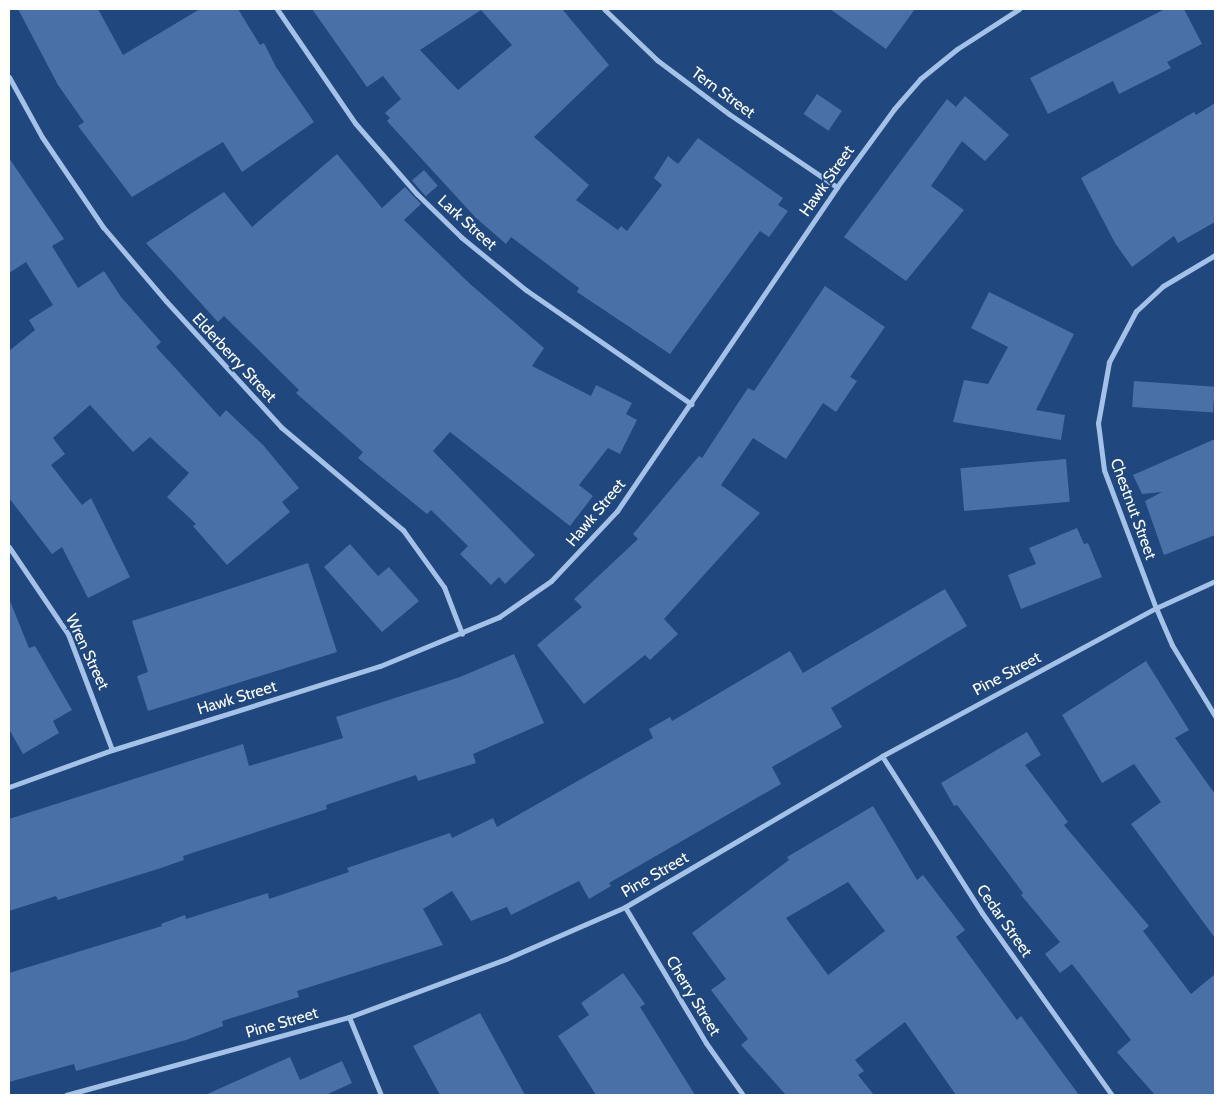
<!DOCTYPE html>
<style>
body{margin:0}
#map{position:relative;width:1224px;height:1104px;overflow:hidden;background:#20477e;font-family:Cabin,sans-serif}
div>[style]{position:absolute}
.building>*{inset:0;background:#4971a7;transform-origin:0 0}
.street>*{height:5px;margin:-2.5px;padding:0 2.5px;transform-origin:2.5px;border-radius:2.5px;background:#a4c1e7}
span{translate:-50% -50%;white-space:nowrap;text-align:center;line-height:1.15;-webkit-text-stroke:4px #20477e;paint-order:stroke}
.street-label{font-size:16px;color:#fff}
.frame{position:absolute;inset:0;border:10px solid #fff;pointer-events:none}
</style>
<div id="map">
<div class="building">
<i style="clip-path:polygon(18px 9px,98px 9px,123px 55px,200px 9px,238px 9px,260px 45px,264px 43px,276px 67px,314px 122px,242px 172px,223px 142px,132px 197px,78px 126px,84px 122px,58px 85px)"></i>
<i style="clip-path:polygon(evenodd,312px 9px,562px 9px,609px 65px,534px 137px,589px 185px,576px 200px,618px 230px,621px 226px,627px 231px,662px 185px,654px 178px,668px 156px,678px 164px,698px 138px,783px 198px,778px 205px,788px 211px,769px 237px,760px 231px,670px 354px,577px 292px,579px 288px,511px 237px,506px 244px,475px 217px,387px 121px,390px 118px,385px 113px,401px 99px,383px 76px,367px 87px,312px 9px,481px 10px,512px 45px,458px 90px,420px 50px,481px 10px)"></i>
<i style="clip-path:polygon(830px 9px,915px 9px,886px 49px)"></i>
<i style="clip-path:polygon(1165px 9px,1184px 9px,1202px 44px,1167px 62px,1171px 68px,1119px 94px,1113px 81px,1048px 114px,1030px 78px)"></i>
<i style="left:817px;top:94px;width:30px;height:24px;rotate:34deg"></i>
<i style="clip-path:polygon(965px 96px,1009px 135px,985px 161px,962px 141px,931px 186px,964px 210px,906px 281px,844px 237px,947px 99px,956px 107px)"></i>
<i style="clip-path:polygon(1215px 103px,1215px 222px,1178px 243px,1174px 236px,1132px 267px,1115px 243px,1081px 178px,1194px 112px,1196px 115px)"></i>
<i style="clip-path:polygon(337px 154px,382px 208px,405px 187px,421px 204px,404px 220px,469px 283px,544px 348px,532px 366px,591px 396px,596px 385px,632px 403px,626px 414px,637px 420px,620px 454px,608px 448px,579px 485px,593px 496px,570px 526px,450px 432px,433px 451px,535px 555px,505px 584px,499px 577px,491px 585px,460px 554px,468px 546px,431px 510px,427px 514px,358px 458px,363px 452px,296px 393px,299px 390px,224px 316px,218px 322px,146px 243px,224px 192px,252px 227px)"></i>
<i style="clip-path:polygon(9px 158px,64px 239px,52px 246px,78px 288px,104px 271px,121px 297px,161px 342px,156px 347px,220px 417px,226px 410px,263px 445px,299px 488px,282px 502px,290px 512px,227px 565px,193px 526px,196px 524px,167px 497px,189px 473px,150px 437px,133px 452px,90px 405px,53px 438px,65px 454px,51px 465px,82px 505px,91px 498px,130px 577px,88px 598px,62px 547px,52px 554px,9px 498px,9px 351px,35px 330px,29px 320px,53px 305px,26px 262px,9px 273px)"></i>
<i style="left:424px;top:170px;width:21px;height:16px;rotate:49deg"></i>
<i style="clip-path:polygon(825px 286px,885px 327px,850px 377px,857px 381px,836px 412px,823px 403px,786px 459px,753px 438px,721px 485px,760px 513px,664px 619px,678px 634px,650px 660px,645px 655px,584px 704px,537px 645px,582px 607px,574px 599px,638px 539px,633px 534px,699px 456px,702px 458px,748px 388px,754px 391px)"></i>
<i style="clip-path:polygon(989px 292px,1074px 334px,1036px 410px,1065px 415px,1061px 440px,953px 422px,964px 380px,988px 384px,1008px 347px,971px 328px)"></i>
<i style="left:1134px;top:381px;width:81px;height:26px;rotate:4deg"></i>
<i style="clip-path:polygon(1215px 439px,1215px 535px,1164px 555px,1145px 501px,1162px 492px,1142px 494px,1133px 475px)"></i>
<i style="left:1066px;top:459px;width:43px;height:106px;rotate:85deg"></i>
<i style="clip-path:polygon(1077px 528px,1084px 544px,1088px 543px,1102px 577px,1021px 609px,1008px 575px,1036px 564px,1029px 548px)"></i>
<i style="clip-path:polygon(350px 544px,378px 576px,389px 567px,419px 601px,382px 632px,324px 567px)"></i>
<i style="clip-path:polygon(308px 563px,337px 652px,148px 711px,137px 676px,148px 672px,132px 621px)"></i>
<i style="clip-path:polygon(945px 589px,967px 626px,831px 708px,842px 727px,772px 767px,781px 784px,609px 883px,611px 886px,589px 899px,579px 881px,511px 915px,507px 907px,471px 921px,452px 891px,423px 909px,443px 945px,297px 991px,299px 997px,222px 1021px,223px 1026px,186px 1040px,76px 1071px,74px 1064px,9px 1082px,9px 973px,162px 926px,161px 924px,185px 915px,186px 919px,268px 893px,269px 899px,349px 872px,347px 868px,450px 833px,452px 838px,493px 818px,497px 827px,653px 738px,649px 729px,670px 717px,672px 721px,790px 651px,803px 673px)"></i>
<i style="clip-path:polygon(10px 601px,29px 648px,35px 646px,72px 710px,53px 721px,59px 733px,23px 754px,9px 729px)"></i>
<i style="clip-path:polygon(514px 654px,544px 723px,473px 754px,476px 763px,418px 781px,416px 775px,326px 805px,327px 809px,183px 856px,184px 860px,158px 869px,58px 900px,56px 896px,9px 911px,9px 819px,243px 744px,249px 766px,343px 738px,336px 717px,460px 677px)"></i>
<i style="clip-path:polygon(1146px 661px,1189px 730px,1175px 738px,1215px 794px,1215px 938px,1131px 824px,1161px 802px,1134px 764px,1102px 783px,1062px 715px)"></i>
<i style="clip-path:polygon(1027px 732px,1041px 755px,1025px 765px,1068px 822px,1064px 825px,1149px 926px,1143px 931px,1191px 994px,1215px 974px,1215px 1095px,1155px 1095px,1117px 1052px,1131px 1040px,1072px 964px,1060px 973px,1045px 954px,1060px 942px,1021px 895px,1023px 893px,957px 805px,954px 806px,941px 783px)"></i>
<i style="clip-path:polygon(evenodd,873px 806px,917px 880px,923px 875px,965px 930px,956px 937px,1017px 1020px,1021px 1016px,1079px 1095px,956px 1095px,905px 1022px,855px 1060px,864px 1071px,858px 1075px,874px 1095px,786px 1095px,741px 1045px,748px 1039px,711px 990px,726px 979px,692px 933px,789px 860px,787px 857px,873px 806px,848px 882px,885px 931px,828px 975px,786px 918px,848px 882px)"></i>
<i style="clip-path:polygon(623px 973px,645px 1004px,640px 1007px,695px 1095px,596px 1095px,558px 1036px,589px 1015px,581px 1003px)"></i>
<i style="clip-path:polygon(480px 1013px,525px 1095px,440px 1095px,413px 1046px)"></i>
<i style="clip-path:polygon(290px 1057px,300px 1080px,342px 1061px,352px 1083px,326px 1095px,205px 1095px)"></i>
</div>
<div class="street">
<i style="left:277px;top:9px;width:138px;rotate:55.6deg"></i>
<i style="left:355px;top:123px;width:94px;rotate:48.9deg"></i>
<i style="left:417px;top:194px;width:62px;rotate:44.3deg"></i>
<i style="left:461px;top:237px;width:84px;rotate:39.2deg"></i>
<i style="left:526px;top:290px;width:201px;rotate:34.6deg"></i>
<i style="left:604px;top:9px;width:74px;rotate:43.9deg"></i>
<i style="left:657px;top:60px;width:90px;rotate:36.9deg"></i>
<i style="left:729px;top:114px;width:130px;rotate:34.1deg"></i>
<i style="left:9px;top:77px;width:68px;rotate:61.2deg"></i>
<i style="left:42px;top:137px;width:109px;rotate:55.9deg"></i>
<i style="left:103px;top:227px;width:97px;rotate:49.6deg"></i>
<i style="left:166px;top:301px;width:171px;rotate:47.6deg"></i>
<i style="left:281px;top:427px;width:160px;rotate:40.2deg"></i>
<i style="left:403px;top:530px;width:70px;rotate:54.3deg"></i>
<i style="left:444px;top:587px;width:50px;rotate:69deg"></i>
<i style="left:1215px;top:255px;width:61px;rotate:149.2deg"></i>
<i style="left:1163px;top:286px;width:37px;rotate:137deg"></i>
<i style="left:1136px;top:311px;width:58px;rotate:117.9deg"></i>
<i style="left:1109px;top:362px;width:62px;rotate:100.2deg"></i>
<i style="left:1098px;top:423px;width:47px;rotate:82.7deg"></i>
<i style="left:1104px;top:470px;width:147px;rotate:69.4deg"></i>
<i style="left:1156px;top:608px;width:40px;rotate:66.6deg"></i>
<i style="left:1172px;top:645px;width:83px;rotate:58.8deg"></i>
<i style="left:9px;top:547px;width:105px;rotate:55.9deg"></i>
<i style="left:68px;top:634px;width:124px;rotate:69.2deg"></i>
<i style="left:882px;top:756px;width:186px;rotate:57.5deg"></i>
<i style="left:982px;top:913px;width:224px;rotate:54.5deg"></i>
<i style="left:9px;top:787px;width:109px;rotate:-19.8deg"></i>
<i style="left:112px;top:750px;width:281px;rotate:-17.4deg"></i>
<i style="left:380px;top:666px;width:129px;rotate:-22.4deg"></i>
<i style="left:499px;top:617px;width:63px;rotate:-34.7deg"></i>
<i style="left:551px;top:581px;width:96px;rotate:-46.7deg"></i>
<i style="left:617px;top:511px;width:392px;rotate:-55.8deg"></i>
<i style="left:837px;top:187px;width:97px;rotate:-53.8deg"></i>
<i style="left:894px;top:109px;width:40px;rotate:-49deg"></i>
<i style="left:920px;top:79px;width:48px;rotate:-39deg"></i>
<i style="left:957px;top:49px;width:74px;rotate:-32.8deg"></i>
<i style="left:625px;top:907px;width:158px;rotate:59.2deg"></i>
<i style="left:706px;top:1043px;width:64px;rotate:54.6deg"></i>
<i style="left:349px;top:1017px;width:84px;rotate:67.7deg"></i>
<i style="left:66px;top:1095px;width:294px;rotate:-15.4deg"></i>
<i style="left:349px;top:1017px;width:167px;rotate:-20.3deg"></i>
<i style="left:506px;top:959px;width:130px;rotate:-23.6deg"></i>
<i style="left:625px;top:907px;width:298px;rotate:-30.4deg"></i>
<i style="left:882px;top:756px;width:311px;rotate:-28.4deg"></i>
<i style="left:1156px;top:608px;width:65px;rotate:-24.6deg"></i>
</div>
<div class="street-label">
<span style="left:723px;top:93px;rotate:36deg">Tern Street</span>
<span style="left:827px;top:181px;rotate:-55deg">Hawk Street</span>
<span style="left:467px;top:223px;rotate:42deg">Lark Street</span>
<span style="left:234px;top:358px;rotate:47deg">Elderberry Street</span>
<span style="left:1133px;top:509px;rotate:70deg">Chestnut Street</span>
<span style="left:596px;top:513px;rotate:-50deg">Hawk Street</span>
<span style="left:87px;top:652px;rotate:65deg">Wren Street</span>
<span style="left:1007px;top:674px;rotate:-28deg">Pine Street</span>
<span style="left:237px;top:698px;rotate:-17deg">Hawk Street</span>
<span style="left:655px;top:875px;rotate:-30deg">Pine Street</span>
<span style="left:1004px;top:921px;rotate:55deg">Cedar Street</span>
<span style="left:693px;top:996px;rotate:59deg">Cherry Street</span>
<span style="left:282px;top:1023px;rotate:-16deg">Pine Street</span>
</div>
<div class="frame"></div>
</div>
